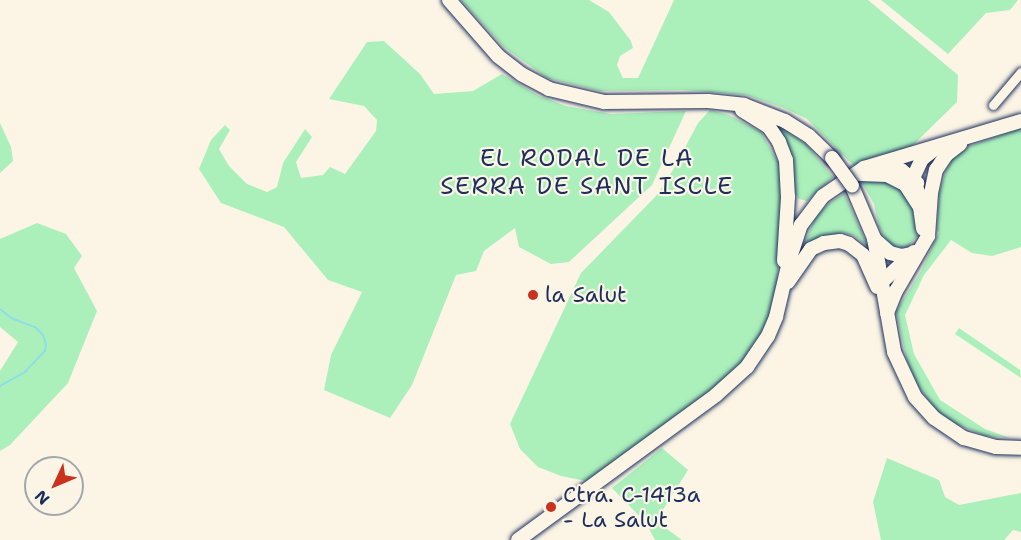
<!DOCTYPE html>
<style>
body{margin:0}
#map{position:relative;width:1021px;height:540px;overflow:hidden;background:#fcf5e5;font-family:"Shantell Sans",sans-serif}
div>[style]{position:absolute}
.green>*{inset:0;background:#abf0bb}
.stream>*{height:2px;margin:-1px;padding:0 1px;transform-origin:1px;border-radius:1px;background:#8ddee7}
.roads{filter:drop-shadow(0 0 2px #1b2f5e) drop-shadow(0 0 2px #1b2f5e)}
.street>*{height:9px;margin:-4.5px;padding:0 4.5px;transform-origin:4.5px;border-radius:4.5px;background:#fcf5e5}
.secondary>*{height:14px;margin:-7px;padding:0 7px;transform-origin:7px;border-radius:7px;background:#fcf5e5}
.bridges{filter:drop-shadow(0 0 2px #1b2f5e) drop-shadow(0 0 2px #1b2f5e)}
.secondary-bridge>*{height:14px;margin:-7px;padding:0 7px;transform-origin:7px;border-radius:7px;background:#fcf5e5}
.dots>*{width:16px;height:16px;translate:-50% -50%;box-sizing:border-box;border:3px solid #fcf5e5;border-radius:50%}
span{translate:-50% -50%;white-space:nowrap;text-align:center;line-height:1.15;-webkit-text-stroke:4.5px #fcf5e5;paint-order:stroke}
.poi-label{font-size:22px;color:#1b2f5e}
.left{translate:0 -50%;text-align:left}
.neighbourhood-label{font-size:24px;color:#1b2f5e;letter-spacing:1.5px}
.north{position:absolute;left:24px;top:456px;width:60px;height:60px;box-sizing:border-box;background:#fcf5e5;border:2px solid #a2a6af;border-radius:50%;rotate:226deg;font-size:16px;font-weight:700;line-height:24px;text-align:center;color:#1b2f5e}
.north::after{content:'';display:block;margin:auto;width:21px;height:27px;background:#c8321e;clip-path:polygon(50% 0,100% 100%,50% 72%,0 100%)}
</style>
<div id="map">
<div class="green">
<i style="clip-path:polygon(461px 0,589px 0,609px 12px,631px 41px,633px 48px,620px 56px,617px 65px,623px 78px,638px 78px,674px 0,868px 0,958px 75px,957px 102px,910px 148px,881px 155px,854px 166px,807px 119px,784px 108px,746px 95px,684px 90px,600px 91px,547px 78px,504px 47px)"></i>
<i style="clip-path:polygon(881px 0,1018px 0,1010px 10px,986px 13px,948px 54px)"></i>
<i style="clip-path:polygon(384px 41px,420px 74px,434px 94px,473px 91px,502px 74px,539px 96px,566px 106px,611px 114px,686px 111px,652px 185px,569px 262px,551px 264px,519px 247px,515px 228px,484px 251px,476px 271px,456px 275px,412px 385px,390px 418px,324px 390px,331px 355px,362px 292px,328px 280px,284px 227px,221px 203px,199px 169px,211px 140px,225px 125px,230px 130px,219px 149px,229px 166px,247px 184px,267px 192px,277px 187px,283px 163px,305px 129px,312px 137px,296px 162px,301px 178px,323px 175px,330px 167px,345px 174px,376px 131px,377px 120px,364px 106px,329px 99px,367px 42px)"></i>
<i style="clip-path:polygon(710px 110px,729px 115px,761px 132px,779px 164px,783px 185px,777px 286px,773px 305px,763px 332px,752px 351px,718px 385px,591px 482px,561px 476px,538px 467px,520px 449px,510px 424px,581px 273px,656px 196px,673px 170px,698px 123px)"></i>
<i style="clip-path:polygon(773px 122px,806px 144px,833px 177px,807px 201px,799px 199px,795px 193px,787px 145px)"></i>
<i style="clip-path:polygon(0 123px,11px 147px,13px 161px,0 173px)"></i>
<i style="clip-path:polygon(1021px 128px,1021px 247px,992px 256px,972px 253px,951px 240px,924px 275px,905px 315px,914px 354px,940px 400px,985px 429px,1010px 438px,986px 436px,953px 423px,934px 408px,918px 386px,907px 361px,896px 311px,921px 271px,939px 232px,937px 231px,939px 193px,948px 164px,955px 154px,967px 147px)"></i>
<i style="clip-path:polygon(861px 181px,888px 182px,911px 199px,917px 218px,917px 236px,907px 248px,892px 246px,887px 241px,879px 227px,874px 204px)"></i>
<i style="clip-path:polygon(844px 193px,868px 247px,855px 236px,843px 233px,813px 241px,800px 254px,815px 218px,828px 204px)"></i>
<i style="clip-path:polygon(37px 223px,66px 234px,82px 256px,74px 268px,97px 311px,68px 383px,10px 445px,0 451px,0 371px,18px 342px,0 327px,0 239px)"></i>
<i style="clip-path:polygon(959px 328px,1020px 370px,1021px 378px,955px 334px)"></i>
<i style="clip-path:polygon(662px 448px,688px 470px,656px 521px,682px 540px,655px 540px,646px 523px,612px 488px)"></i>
<i style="clip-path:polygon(887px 458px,939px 480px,945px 497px,959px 505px,1021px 493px,1021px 532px,1013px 530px,1004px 540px,881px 540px,873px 502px)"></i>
</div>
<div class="stream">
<i style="left:0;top:309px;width:14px;rotate:39deg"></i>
<i style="left:11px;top:318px;width:26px;rotate:21deg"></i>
<i style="left:35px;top:327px;width:11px;rotate:45deg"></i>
<i style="left:43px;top:335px;width:9px;rotate:72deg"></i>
<i style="left:46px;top:344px;width:7px;rotate:98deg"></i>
<i style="left:45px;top:351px;width:29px;rotate:134deg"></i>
<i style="left:25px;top:372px;width:29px;rotate:151deg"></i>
</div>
<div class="roads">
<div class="street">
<i style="left:993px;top:105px;width:43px;rotate:-49.7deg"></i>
</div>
<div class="secondary">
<i style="left:449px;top:0;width:74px;rotate:48.8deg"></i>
<i style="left:498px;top:56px;width:29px;rotate:38deg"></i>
<i style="left:521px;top:74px;width:32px;rotate:28deg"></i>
<i style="left:549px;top:89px;width:57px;rotate:13.3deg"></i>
<i style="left:604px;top:102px;width:104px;rotate:-0.6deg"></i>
<i style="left:708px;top:101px;width:36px;rotate:6deg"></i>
<i style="left:744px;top:105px;width:44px;rotate:21.3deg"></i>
<i style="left:785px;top:121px;width:28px;rotate:32deg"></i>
<i style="left:809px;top:136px;width:32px;rotate:44deg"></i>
<i style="left:742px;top:110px;width:32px;rotate:32deg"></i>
<i style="left:769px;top:127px;width:18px;rotate:56deg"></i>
<i style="left:779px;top:142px;width:19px;rotate:69deg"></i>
<i style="left:786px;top:160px;width:37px;rotate:87deg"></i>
<i style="left:788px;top:197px;width:64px;rotate:93.6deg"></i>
<i style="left:879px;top:164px;width:23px;rotate:15deg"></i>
<i style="left:901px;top:170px;width:21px;rotate:39deg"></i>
<i style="left:860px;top:174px;width:27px;rotate:2deg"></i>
<i style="left:887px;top:175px;width:20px;rotate:27deg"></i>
<i style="left:905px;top:184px;width:27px;rotate:57deg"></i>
<i style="left:920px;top:207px;width:22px;rotate:82deg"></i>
<i style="left:852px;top:186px;width:56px;rotate:67.1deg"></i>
<i style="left:874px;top:238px;width:116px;rotate:80deg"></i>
<i style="left:894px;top:352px;width:50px;rotate:65deg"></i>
<i style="left:915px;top:397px;width:28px;rotate:48deg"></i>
<i style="left:934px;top:418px;width:36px;rotate:34deg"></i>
<i style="left:964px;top:438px;width:33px;rotate:16deg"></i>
<i style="left:996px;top:447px;width:25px;rotate:2deg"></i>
<i style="left:919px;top:195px;width:18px;rotate:-109deg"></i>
<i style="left:913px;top:178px;width:21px;rotate:-65deg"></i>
<i style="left:922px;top:159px;width:16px;rotate:-38deg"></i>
<i style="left:874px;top:239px;width:21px;rotate:41deg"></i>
<i style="left:890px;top:253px;width:11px;rotate:15deg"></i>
<i style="left:901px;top:256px;width:10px;rotate:-11deg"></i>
<i style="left:788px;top:282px;width:40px;rotate:-55.1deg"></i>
<i style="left:811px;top:249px;width:14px;rotate:-25deg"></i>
<i style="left:824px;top:243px;width:16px;rotate:-7deg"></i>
<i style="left:840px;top:241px;width:9px;rotate:18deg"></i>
<i style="left:849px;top:244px;width:18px;rotate:38deg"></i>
<i style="left:863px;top:255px;width:35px;rotate:66deg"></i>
<i style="left:882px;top:282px;width:44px;rotate:-43.2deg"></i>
<i style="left:887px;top:313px;width:24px;rotate:-68deg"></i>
<i style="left:896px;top:291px;width:64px;rotate:-59.8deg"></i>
<i style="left:928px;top:236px;width:43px;rotate:-86deg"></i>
<i style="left:931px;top:193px;width:24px;rotate:-78deg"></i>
<i style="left:936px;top:170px;width:18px;rotate:-56deg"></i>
<i style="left:946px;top:155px;width:18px;rotate:-38deg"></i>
<i style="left:518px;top:540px;width:245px;rotate:-36.2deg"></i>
<i style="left:716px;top:395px;width:42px;rotate:-42.1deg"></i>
<i style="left:747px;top:367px;width:37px;rotate:-56deg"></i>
<i style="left:768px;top:336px;width:21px;rotate:-67deg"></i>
<i style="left:776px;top:317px;width:61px;rotate:-76.7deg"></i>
<i style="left:790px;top:258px;width:35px;rotate:-72deg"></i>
<i style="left:801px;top:225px;width:36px;rotate:-53deg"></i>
<i style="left:823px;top:196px;width:50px;rotate:-34.3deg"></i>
<i style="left:864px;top:168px;width:164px;rotate:-16.7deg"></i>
</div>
</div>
<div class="bridges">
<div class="secondary-bridge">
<i style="left:832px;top:158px;width:34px;rotate:54deg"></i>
</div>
</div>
<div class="dots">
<i style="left:533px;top:295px;background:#c8321e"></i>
<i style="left:551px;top:507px;background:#c8321e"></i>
</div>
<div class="poi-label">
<span class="left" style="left:545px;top:295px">la Salut</span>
<span class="left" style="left:563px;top:507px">Ctra. C-1413a<br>- La Salut</span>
</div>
<div class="neighbourhood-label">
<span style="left:587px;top:173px">EL RODAL DE LA<br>SERRA DE SANT ISCLE</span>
</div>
<div class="north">N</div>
</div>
